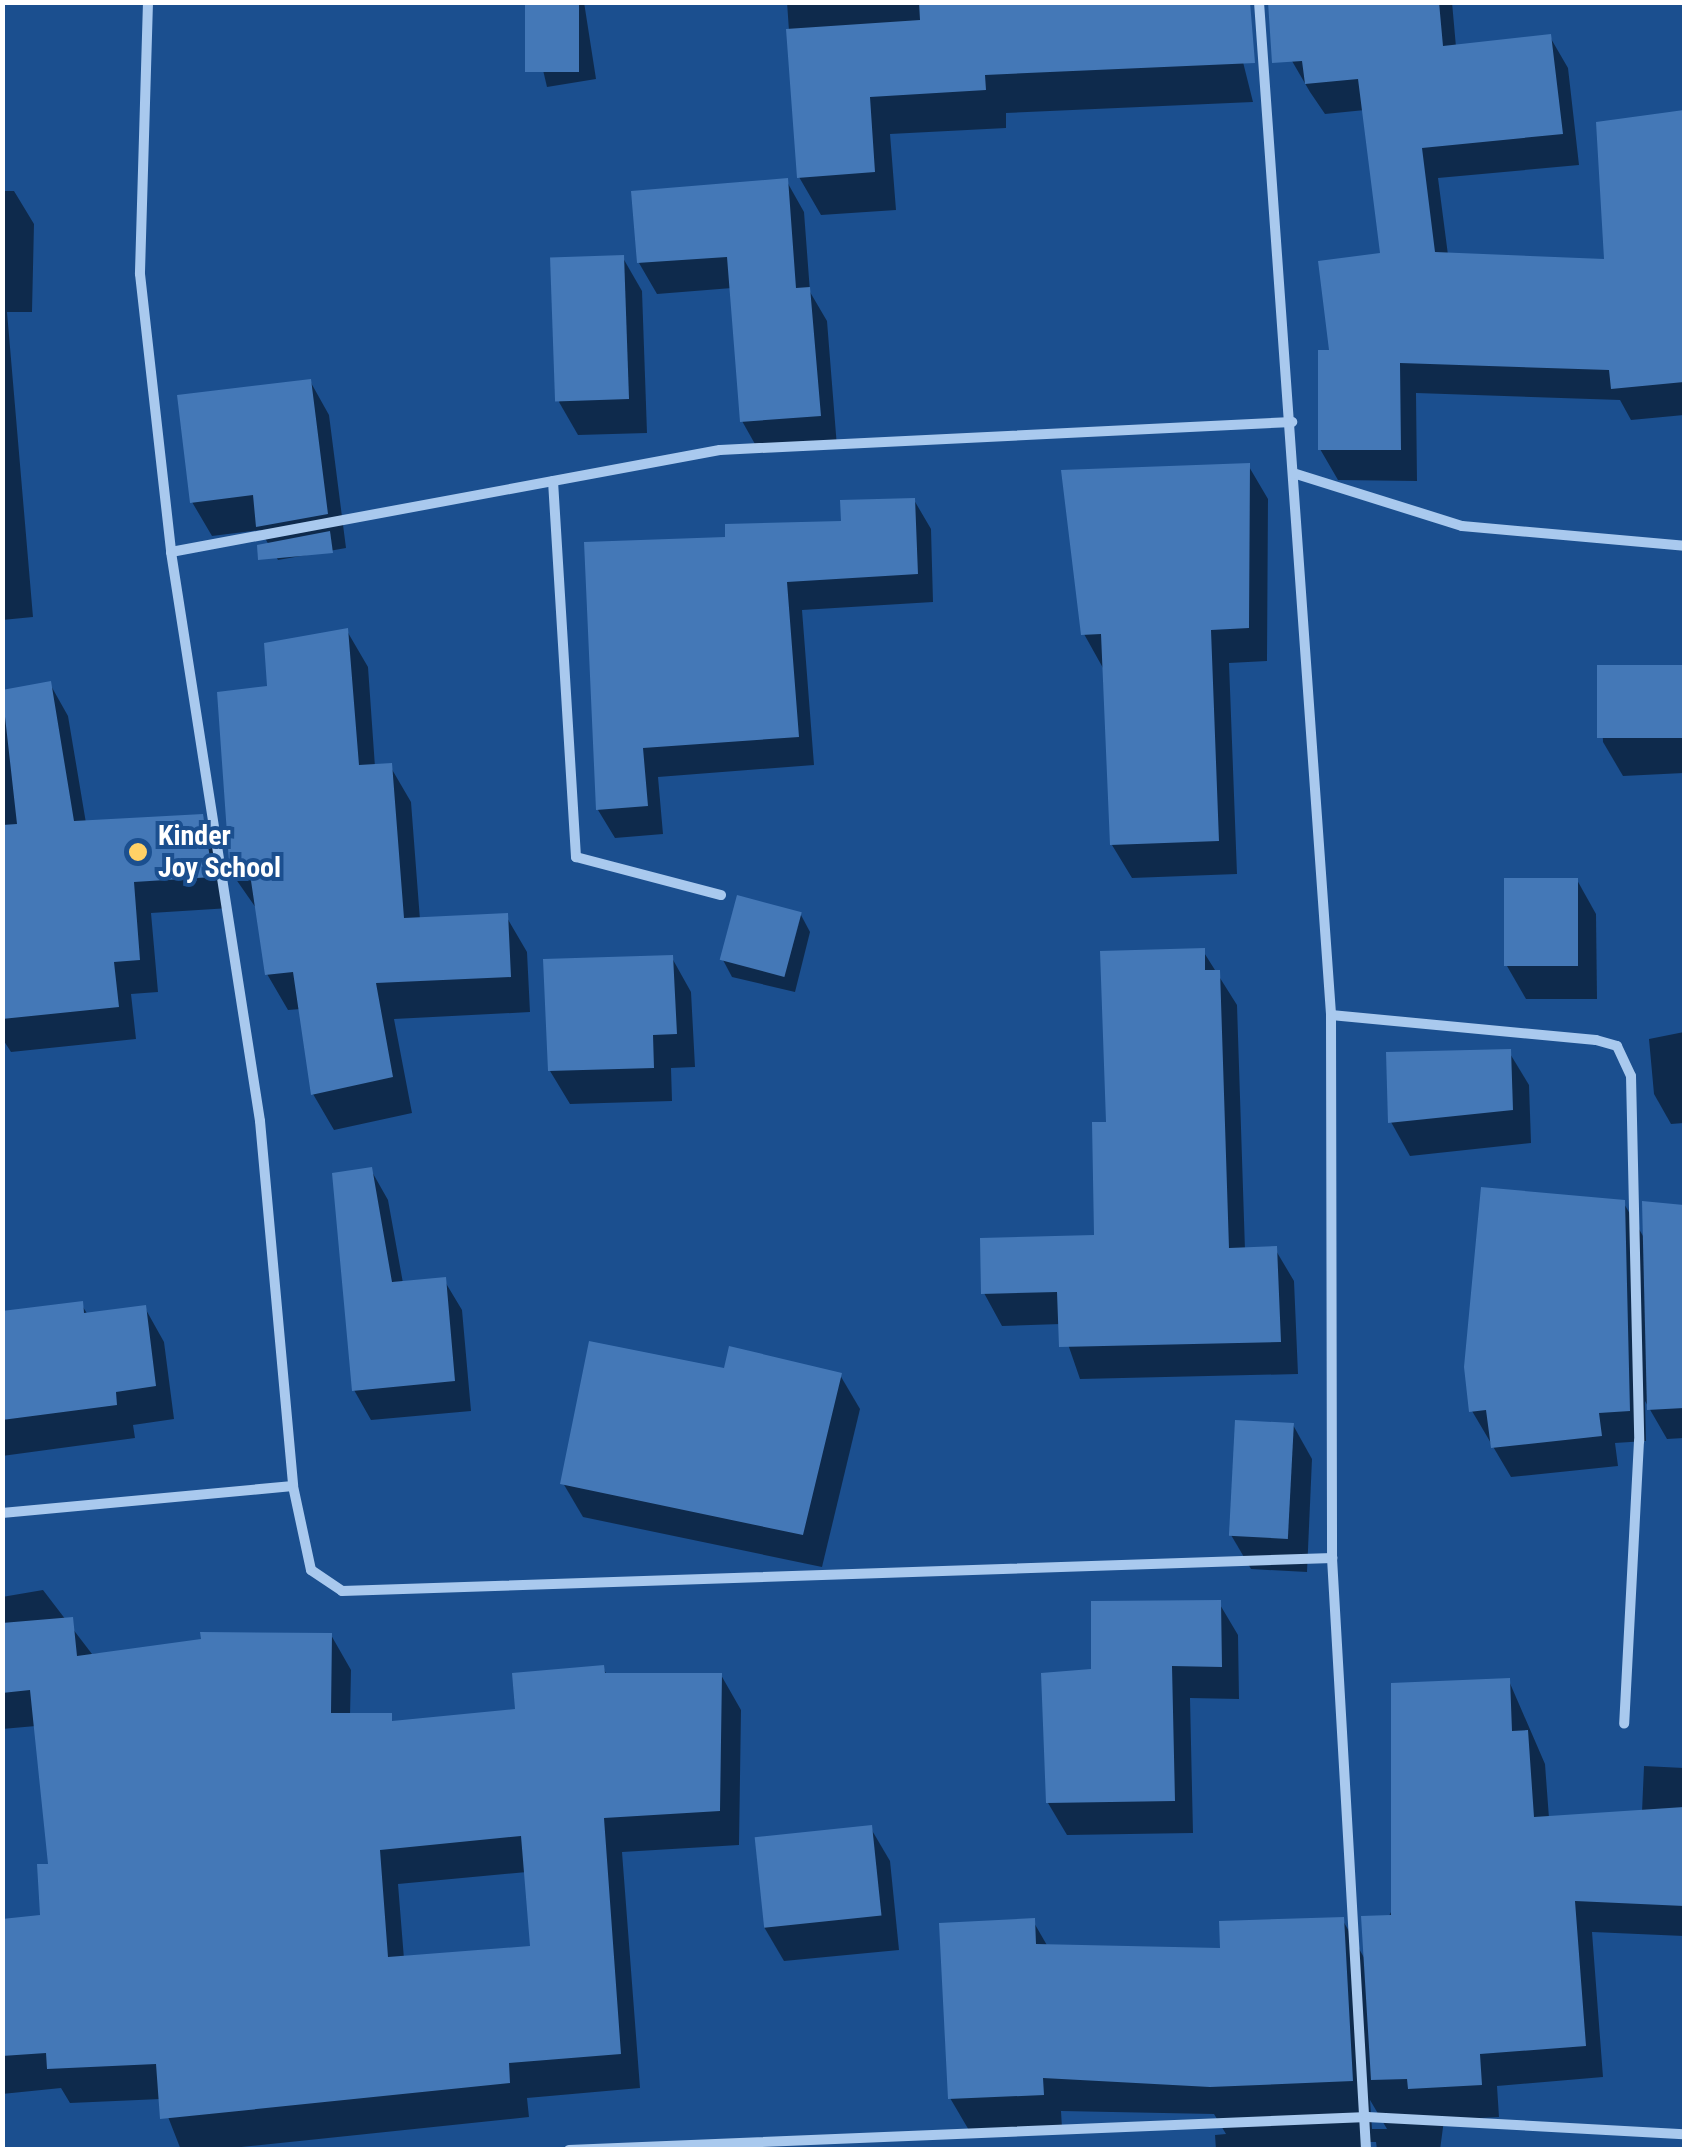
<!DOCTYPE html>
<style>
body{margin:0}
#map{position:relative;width:1687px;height:2152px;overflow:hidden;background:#1b4f8f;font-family:"Roboto Condensed",sans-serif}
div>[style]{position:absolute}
.shadow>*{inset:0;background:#0007}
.building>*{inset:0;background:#4478b7;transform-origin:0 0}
.street>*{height:10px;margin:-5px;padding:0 5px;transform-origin:5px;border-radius:5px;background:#a9c9ee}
.dots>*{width:28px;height:28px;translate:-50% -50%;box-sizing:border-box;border:5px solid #1b4f8f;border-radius:50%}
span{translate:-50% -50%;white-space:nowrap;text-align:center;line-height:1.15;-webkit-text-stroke:8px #1b4f8f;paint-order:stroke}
.poi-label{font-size:28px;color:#fff;font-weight:700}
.left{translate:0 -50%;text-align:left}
.frame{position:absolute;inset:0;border:5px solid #fff;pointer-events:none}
</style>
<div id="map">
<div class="shadow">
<i style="clip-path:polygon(527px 2px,584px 2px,596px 79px,547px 87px)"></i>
<i style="clip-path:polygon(787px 2px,1228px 2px,1253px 102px,1006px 113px,1006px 128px,890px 134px,896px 210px,821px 215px,799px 177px)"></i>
<i style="clip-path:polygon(1294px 2px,1452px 2px,1456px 47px,1550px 37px,1568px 68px,1579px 165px,1438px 178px,1448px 255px,1607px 262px,1599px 124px,1684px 112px,1684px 415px,1631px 420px,1620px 400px,1416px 393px,1417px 481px,1338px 480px,1320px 449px,1331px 352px,1383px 255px,1365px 110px,1325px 114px,1310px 92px,1292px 61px)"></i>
<i style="clip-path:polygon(786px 180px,804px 212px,810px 292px,827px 321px,837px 447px,760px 453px,742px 421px,732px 288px,657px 294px,639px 263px)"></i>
<i style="clip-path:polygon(2px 191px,14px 191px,34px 224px,32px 312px,7px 312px,33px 617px,2px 620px)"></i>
<i style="clip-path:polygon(623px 258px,642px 291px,647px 433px,578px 435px,559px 402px)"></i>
<i style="clip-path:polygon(310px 381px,329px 415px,346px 548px,278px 560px,260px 530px,212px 536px,192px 502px)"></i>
<i style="clip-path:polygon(1248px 465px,1268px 499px,1267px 661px,1229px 663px,1237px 874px,1132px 878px,1112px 845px,1103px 668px,1084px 634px)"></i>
<i style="clip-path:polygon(914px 500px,931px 529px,933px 602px,802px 610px,814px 765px,658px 777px,663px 834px,615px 838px,598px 810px,728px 540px,843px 523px)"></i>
<i style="clip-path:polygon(347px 631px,368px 667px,375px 767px,390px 766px,411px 802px,420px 920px,506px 916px,527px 952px,530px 1012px,394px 1019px,412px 1113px,334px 1130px,313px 1094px,301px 1009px,288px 1010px,267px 974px,258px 911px,233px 875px,270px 689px)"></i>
<i style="clip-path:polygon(1684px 668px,1684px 773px,1623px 776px,1603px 742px,1600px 671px)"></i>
<i style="clip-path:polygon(50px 684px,68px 716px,86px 823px,202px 816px,220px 849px,230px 908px,151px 913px,158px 992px,131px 994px,136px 1039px,11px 1052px,2px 1038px,2px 692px)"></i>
<i style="clip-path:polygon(1577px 880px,1596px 914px,1597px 999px,1526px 999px,1507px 966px)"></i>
<i style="clip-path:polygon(801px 915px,810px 932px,795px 992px,732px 977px,723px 960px)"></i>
<i style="clip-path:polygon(1203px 951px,1237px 1005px,1245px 1250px,1275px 1249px,1294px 1281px,1298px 1374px,1080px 1379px,1061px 1324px,1002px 1326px,984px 1293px,1096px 1238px,1109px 1124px)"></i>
<i style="clip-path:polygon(672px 958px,691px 992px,695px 1067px,671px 1068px,672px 1101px,570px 1104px,550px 1071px)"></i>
<i style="clip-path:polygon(1684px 1032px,1684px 1123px,1671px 1124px,1654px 1094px,1649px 1039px)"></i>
<i style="clip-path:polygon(1509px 1052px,1529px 1085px,1531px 1143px,1410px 1156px,1391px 1122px)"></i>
<i style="clip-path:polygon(371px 1170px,388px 1200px,403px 1283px,444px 1280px,462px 1310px,471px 1411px,371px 1420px,354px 1390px)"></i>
<i style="clip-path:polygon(1623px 1202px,1646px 1241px,1645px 1204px,1684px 1207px,1684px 1438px,1667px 1439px,1645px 1401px,1646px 1441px,1615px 1443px,1618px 1466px,1511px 1477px,1472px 1411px)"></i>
<i style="clip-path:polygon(81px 1304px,88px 1315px,145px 1308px,164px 1342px,174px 1419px,133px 1425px,135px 1438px,2px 1456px,2px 1314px)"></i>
<i style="clip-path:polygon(726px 1371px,840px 1375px,860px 1409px,822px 1567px,583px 1517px,563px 1483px)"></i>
<i style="clip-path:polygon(1293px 1425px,1312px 1459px,1307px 1572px,1251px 1569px,1231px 1535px)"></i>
<i style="clip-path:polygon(evenodd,43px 1590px,92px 1654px,331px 1635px,351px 1670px,350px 1716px,395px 1723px,518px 1711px,603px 1668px,607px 1675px,721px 1675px,741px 1710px,739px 1845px,622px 1852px,640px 2088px,527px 2098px,529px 2117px,212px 2150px,181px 2150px,161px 2099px,70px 2103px,61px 2088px,2px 2094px,2px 1921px,42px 1918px,50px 1866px,36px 1726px,2px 1729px,2px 1597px,43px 1590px,527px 1872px,532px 1949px,404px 1959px,398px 1884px,527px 1872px)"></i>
<i style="clip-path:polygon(1219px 1603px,1238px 1635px,1239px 1699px,1190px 1698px,1193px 1833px,1067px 1835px,1048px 1803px,1093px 1672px)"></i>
<i style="clip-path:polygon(evenodd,1509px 1681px,1545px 1764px,1549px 1818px,1642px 1812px,1644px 1766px,1684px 1768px,1684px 1936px,1592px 1932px,1603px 2077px,1497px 2086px,1499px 2117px,1444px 2120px,1440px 2150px,1377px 2150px,1376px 2142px,1362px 2142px,1366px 2150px,1216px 2150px,1215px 2135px,1226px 2134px,1214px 2114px,1061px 2111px,1062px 2128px,970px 2132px,950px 2098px,1033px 1921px,1048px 1947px,1223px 1950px,1342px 1919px,1366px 1961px,1509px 1681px,1370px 2100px,1387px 2129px,1372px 2129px,1370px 2100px)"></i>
<i style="clip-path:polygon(870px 1827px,890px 1861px,899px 1950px,784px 1961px,764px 1927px)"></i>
</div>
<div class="building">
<i style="left:525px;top:2px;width:54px;height:70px"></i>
<i style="clip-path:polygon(919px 2px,1250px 2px,1255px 63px,985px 75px,986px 90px,870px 97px,875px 172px,797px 178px,786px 29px,920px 20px)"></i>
<i style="clip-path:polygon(1268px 2px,1439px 2px,1443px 46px,1551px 34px,1563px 134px,1422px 148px,1435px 252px,1604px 259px,1596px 122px,1684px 110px,1684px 382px,1611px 389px,1609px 370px,1400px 363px,1401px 450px,1318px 450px,1318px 350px,1329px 350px,1318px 261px,1380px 253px,1358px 79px,1305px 84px,1302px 61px,1272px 63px)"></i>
<i style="clip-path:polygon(788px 178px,796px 288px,810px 287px,821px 416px,740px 422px,727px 257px,637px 263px,631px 191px)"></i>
<i style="left:624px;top:255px;width:144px;height:74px;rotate:88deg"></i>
<i style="clip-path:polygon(311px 379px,328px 514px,256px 527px,253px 495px,190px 503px,177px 395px)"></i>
<i style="clip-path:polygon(1250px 463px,1249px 628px,1211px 630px,1219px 841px,1110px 845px,1101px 634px,1081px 635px,1061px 470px)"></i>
<i style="clip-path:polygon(915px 498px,918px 574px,787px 582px,799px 737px,643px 748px,648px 806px,596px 810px,584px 542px,725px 537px,725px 524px,841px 521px,840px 500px)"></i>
<i style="clip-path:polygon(330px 531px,333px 553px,258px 560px,257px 545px)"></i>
<i style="clip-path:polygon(348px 628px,359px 765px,392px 763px,404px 918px,508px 913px,511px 977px,376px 983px,393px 1077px,311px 1095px,293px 972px,265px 975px,250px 874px,230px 876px,217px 692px,267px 686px,264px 643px)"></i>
<i style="left:1684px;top:665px;width:73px;height:87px;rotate:90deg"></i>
<i style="clip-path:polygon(51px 681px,74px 821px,203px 814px,213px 877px,134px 882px,140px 960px,114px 962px,119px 1007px,2px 1019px,2px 825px,17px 824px,2px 690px)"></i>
<i style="left:1504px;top:878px;width:74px;height:88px"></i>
<i style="left:737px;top:895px;width:67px;height:67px;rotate:15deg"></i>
<i style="clip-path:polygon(1205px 948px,1205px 970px,1220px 970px,1229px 1248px,1277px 1246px,1281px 1342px,1059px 1347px,1057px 1292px,981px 1294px,980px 1238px,1094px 1235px,1092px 1122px,1106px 1122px,1100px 951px)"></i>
<i style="clip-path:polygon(673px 955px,677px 1034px,653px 1035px,654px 1068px,548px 1071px,543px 959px)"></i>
<i style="clip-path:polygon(1511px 1049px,1513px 1110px,1388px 1123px,1386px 1052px)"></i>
<i style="clip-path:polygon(372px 1167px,392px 1282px,446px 1277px,455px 1381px,352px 1391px,332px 1173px)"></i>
<i style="clip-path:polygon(1481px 1187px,1625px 1200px,1630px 1411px,1599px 1413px,1602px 1436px,1491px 1448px,1486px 1410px,1469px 1412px,1464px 1367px)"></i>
<i style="clip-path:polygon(1642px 1201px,1684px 1205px,1684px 1408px,1647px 1410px)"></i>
<i style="clip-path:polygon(83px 1301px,84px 1313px,146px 1305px,156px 1386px,116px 1392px,117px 1405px,2px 1420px,2px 1311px)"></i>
<i style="clip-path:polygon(589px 1341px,724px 1368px,729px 1346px,842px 1373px,803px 1535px,560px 1484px)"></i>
<i style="left:1235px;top:1420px;width:59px;height:116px;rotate:3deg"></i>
<i style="clip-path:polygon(1221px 1600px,1222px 1667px,1172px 1666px,1175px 1801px,1046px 1803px,1041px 1673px,1091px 1669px,1091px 1601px)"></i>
<i style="clip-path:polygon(evenodd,73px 1617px,77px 1656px,201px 1639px,200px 1632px,332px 1633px,331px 1713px,392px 1713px,392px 1721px,515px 1709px,512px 1673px,604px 1665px,605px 1673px,722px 1673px,720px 1811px,604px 1818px,621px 2054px,509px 2063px,510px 2083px,160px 2119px,156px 2064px,47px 2069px,46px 2053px,2px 2056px,2px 1919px,40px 1915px,37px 1864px,48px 1864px,30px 1690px,2px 1693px,2px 1623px,73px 1617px,521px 1836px,530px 1946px,388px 1957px,380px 1850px,521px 1836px)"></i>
<i style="clip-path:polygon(1510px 1678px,1512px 1731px,1528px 1730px,1534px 1817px,1684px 1807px,1684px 1906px,1575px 1901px,1586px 2046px,1480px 2054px,1482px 2085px,1408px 2089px,1407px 2079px,1371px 2080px,1361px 1916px,1391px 1915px,1391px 1683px)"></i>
<i style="left:872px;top:1825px;width:91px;height:118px;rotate:84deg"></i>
<i style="clip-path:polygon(1344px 1917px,1353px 2081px,1210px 2087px,1043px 2078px,1044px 2095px,948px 2099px,939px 1923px,1035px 1918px,1036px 1944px,1220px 1948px,1219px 1921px)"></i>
</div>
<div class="street">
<i style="left:148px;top:2px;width:272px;rotate:91.7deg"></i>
<i style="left:140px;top:274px;width:280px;rotate:83.6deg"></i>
<i style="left:171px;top:552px;width:576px;rotate:81.11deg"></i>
<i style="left:260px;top:1121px;width:366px;rotate:84.8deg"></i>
<i style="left:293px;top:1486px;width:86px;rotate:77.9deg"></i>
<i style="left:311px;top:1570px;width:37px;rotate:34deg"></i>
<i style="left:342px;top:1591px;width:991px;rotate:-1.91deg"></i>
<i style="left:1259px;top:2px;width:1016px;rotate:85.93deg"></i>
<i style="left:1331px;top:1015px;width:543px;rotate:89.89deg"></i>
<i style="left:1332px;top:1558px;width:593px;rotate:86.71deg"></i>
<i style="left:1293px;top:473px;width:177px;rotate:17.4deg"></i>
<i style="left:1462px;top:526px;width:223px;rotate:5.1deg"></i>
<i style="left:553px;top:481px;width:377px;rotate:86.5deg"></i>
<i style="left:576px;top:857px;width:150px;rotate:14.7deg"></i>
<i style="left:171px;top:552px;width:558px;rotate:-10.53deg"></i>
<i style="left:720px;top:450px;width:573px;rotate:-2.8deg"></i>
<i style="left:1331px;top:1015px;width:266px;rotate:5.4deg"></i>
<i style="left:1596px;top:1040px;width:22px;rotate:16deg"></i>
<i style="left:1617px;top:1046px;width:33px;rotate:65deg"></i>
<i style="left:1631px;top:1076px;width:365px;rotate:88.7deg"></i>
<i style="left:1639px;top:1441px;width:283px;rotate:93deg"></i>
<i style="left:2px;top:1513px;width:292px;rotate:-5.3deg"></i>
<i style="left:569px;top:2150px;width:799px;rotate:-2.37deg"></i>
<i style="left:1367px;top:2117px;width:317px;rotate:3.1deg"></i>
</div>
<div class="dots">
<i style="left:138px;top:852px;background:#ffd166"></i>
</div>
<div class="poi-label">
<span class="left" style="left:158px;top:852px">Kinder<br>Joy School</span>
</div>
<div class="frame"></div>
</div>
